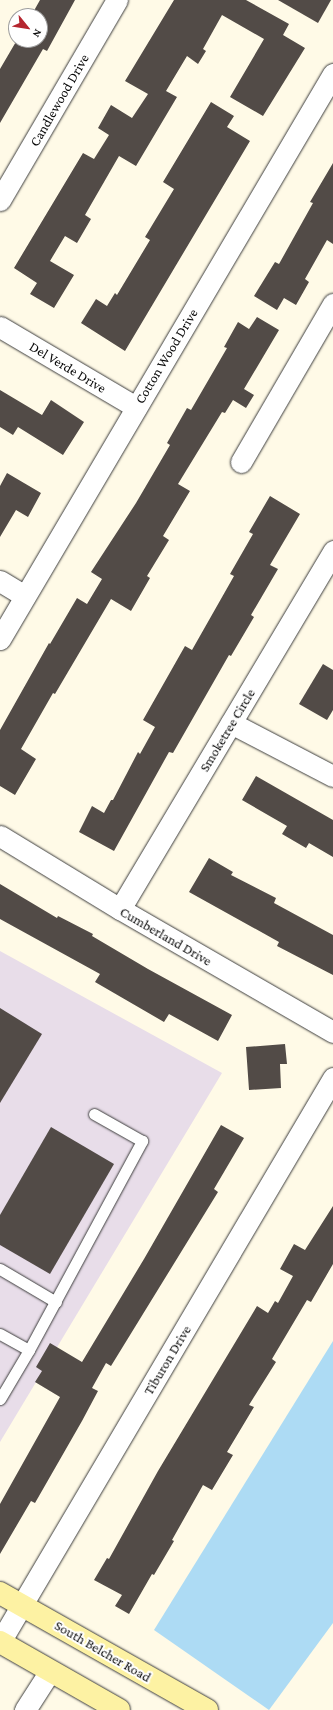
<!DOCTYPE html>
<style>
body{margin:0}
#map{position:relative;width:333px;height:1710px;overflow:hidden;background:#fffae7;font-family:"Crimson Pro",serif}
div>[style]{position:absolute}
.industrial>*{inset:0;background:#e8dde9}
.water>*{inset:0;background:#addbf4}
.building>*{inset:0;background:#524b47}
.roads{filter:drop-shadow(0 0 1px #3d3d3d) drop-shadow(0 0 1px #3d3d3d)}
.service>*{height:11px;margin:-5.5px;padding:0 5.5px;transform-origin:5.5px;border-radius:5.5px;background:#fff}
.minor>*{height:21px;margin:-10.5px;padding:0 10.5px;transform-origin:10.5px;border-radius:10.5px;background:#fff}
.secondary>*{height:22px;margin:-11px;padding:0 11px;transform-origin:11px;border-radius:11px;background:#fdf2a3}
span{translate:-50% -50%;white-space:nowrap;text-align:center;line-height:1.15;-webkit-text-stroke:4px #fff;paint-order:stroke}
.street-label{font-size:14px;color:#0a0a0a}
.north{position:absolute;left:8px;top:8px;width:40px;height:40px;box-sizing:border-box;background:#fff;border:1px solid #9d9d9d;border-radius:50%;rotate:120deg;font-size:11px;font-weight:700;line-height:16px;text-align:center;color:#0a0a0a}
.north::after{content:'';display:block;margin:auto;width:14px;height:18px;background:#b5262f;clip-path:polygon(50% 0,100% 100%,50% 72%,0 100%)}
</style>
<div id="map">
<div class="industrial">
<i style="clip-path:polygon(0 951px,222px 1073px,0 1442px)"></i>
</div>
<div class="water">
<i style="clip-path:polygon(333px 1341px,333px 1623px,269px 1710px,154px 1630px)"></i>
</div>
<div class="building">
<i style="clip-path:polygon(40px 0,75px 0,47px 51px,43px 49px,0 123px,0 69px,17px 40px,40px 40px,40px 16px,31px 16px)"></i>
<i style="clip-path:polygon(174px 0,246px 0,289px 24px,283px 35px,305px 48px,263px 116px,230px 97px,264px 39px,222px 15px,203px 49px,206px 51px,198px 64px,187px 56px,166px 91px,177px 97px,136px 166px,119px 156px,85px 215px,91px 219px,77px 243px,65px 236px,50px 261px,74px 275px,54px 308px,30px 294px,37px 283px,14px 268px,83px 153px,94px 159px,109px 135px,98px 128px,111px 105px,132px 118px,148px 94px,125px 81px)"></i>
<i style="clip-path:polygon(278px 0,331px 0,318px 23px)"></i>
<i style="clip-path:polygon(211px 102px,234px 116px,227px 127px,250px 141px,125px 351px,81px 323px,96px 299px,107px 306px,115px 293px,117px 295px,150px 240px,145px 237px,174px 189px,163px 182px)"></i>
<i style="clip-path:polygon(333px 163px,333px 244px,327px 240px,305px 279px,309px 282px,296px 305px,284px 298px,277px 310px,254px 296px,275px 262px,279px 264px,313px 203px,310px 202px)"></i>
<i style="clip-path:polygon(257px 317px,279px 330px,244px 389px,254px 395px,246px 408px,233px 400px,225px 413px,222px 412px,178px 484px,190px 491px,163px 536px,169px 540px,147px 576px,150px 578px,131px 611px,111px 599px,55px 694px,53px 693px,21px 749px,36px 759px,15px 795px,0 786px,0 730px,49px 643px,50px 644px,77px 598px,87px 604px,102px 579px,91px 572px,136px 503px,170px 445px,167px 443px,187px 408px,191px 410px,227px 348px,224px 347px,238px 322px,249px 329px)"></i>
<i style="clip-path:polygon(0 390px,42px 415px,51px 400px,84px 422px,63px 455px,18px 427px,13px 435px,0 427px)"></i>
<i style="clip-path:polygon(7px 473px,41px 493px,28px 517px,16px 510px,0 537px,0 486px)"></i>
<i style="clip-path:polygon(270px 496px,300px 514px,270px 565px,278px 569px,251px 615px,254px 617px,231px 656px,229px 655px,173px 753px,169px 752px,114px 851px,79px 832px,92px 806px,104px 813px,111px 800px,113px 800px,138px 752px,140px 754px,155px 727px,143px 720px,185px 646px,192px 650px,234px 576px,230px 574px,253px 534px,249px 532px)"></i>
<i style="clip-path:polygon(323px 664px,333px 670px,333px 710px,327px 720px,299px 704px)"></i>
<i style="clip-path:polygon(256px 776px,333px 820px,333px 857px,309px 843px,306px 848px,282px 834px,287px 826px,242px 800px)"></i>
<i style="clip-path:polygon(209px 858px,233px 872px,231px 875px,276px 898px,274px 903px,333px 935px,333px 975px,277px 946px,279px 942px,189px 892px)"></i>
<i style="clip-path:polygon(0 884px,57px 918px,58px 916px,93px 934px,92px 936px,148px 969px,232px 1015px,218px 1041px,169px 1014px,164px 1022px,95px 982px,100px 974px,0 919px)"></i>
<i style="clip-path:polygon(0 1008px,42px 1034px,0 1103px)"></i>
<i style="clip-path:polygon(285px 1044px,287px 1064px,280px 1064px,281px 1088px,249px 1090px,246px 1047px)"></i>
<i style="clip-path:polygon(221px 1125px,244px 1138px,214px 1189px,218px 1192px,111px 1366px,106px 1363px,92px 1388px,98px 1391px,82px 1421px,35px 1503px,31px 1501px,0 1554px,0 1504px,60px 1397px,35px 1382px,42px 1371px,36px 1367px,50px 1343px,82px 1362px,144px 1259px)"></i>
<i style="clip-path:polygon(51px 1127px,114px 1164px,50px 1274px,0 1245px,0 1215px)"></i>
<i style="clip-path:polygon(333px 1206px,333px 1264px,311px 1302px,307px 1300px,272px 1359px,276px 1362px,249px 1405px,254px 1407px,227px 1452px,233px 1455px,212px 1490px,203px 1485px,172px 1540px,174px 1541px,154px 1575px,152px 1574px,129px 1614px,115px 1606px,122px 1595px,94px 1580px,107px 1558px,109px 1559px,158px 1471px,257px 1306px,268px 1313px,275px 1301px,278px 1303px,293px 1276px,280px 1269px,294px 1244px,305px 1250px)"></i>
</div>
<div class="roads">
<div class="service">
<i style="left:0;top:1269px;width:65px;rotate:30.5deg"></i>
<i style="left:0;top:1334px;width:33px;rotate:29deg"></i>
<i style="left:29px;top:1350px;width:57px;rotate:120.6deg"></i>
<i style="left:29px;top:1350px;width:238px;rotate:-61.6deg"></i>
<i style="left:142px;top:1141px;width:55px;rotate:-150.6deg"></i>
</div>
<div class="minor">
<i style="left:0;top:200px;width:232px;rotate:-59.7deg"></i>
<i style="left:0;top:327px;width:158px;rotate:30.5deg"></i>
<i style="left:241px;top:462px;width:183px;rotate:-59.8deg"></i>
<i style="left:0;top:581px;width:29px;rotate:31deg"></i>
<i style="left:0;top:639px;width:656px;rotate:-59.49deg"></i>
<i style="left:231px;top:723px;width:115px;rotate:27.5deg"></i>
<i style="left:0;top:836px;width:140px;rotate:31.3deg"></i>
<i style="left:120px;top:909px;width:246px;rotate:30deg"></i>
<i style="left:120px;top:909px;width:417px;rotate:-59.2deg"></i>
<i style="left:0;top:1642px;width:655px;rotate:-59.44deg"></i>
<i style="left:25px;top:1710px;width:46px;rotate:-57.3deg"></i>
</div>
<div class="secondary">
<i style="left:0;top:1593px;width:238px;rotate:29.5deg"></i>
<i style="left:0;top:1642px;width:137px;rotate:29.7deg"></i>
</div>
</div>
<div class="street-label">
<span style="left:59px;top:100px;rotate:-60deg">Candlewood Drive</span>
<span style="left:166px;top:356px;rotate:-59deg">Cotton Wood Drive</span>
<span style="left:68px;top:367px;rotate:31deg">Del Verde Drive</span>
<span style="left:227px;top:730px;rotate:-59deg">Smoketree Circle</span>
<span style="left:166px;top:936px;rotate:30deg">Cumberland Drive</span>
<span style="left:167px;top:1360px;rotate:-59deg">Tiburon Drive</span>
<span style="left:103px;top:1651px;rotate:30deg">South Belcher Road</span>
</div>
<div class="north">N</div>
</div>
